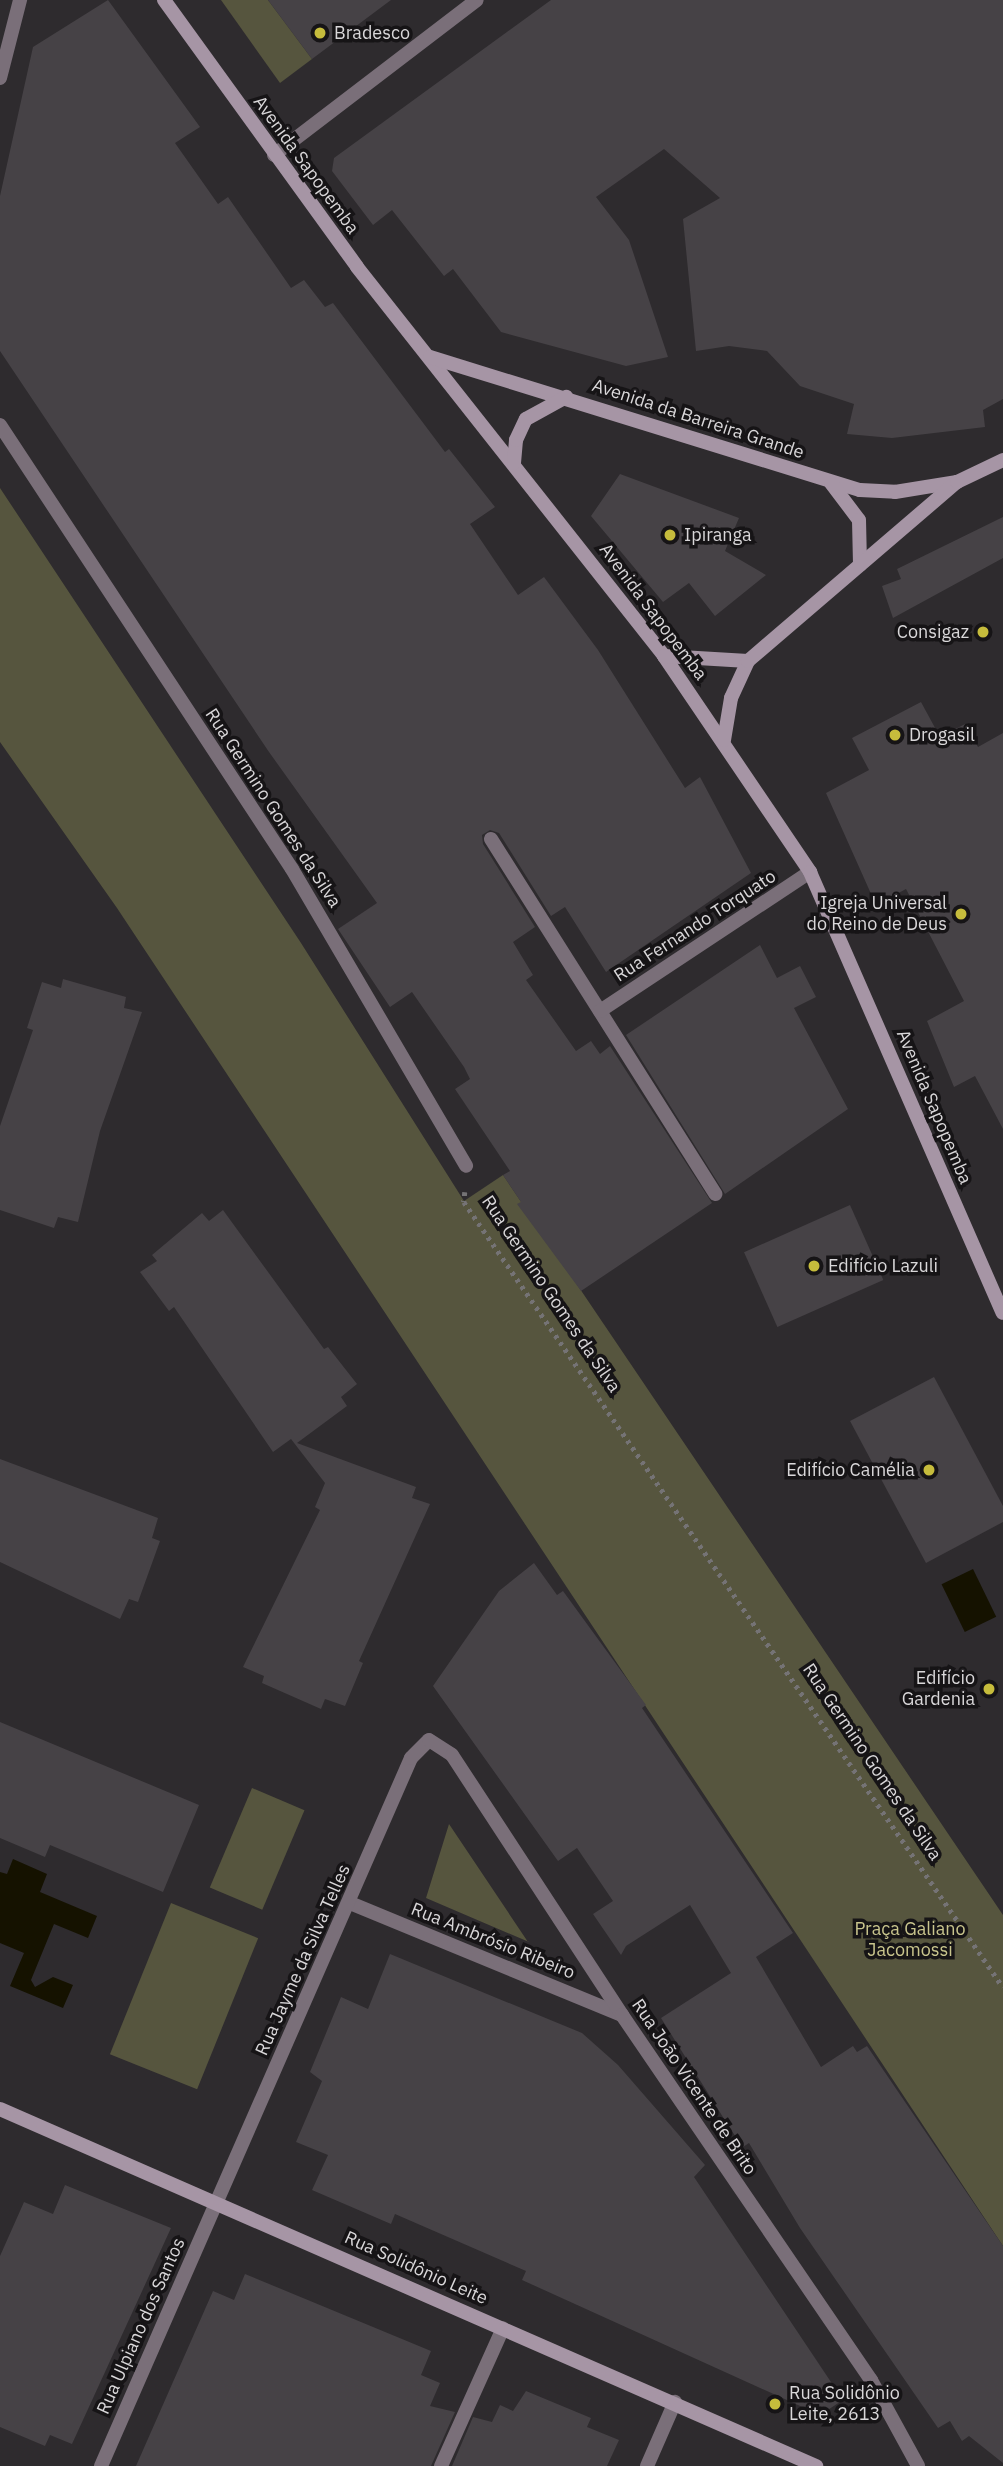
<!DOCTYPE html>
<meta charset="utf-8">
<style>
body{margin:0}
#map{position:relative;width:1003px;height:2466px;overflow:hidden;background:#2e2b2e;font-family:"IBM Plex Sans",sans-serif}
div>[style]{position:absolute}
.green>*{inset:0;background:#56553e;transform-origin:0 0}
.water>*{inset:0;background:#151200;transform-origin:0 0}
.building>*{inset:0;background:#464246;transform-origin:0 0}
.path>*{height:4.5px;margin-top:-2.25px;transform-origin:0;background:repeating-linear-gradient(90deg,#757375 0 3.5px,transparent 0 8.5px)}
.lane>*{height:14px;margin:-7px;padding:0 7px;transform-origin:7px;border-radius:7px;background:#7a6f79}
.street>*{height:14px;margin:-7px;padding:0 7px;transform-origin:7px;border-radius:7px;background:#7a6f79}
.secondary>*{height:14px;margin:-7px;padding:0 7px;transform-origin:7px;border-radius:7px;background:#a695a5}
.dots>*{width:19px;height:19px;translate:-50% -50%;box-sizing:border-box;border:4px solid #161416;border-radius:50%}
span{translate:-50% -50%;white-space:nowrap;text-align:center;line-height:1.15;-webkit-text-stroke:7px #161416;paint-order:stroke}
.poi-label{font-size:18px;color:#d9d7d9}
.left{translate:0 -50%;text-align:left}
.right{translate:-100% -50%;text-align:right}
.street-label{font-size:18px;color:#d9d7d9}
.park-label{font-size:18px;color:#c9c58d}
</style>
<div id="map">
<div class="green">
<i style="clip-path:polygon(221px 0,268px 0,312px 59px,280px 83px)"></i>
<i style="clip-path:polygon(0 488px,301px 943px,464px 1201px,503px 1175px,1003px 1915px,1003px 2246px,117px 908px,0 742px)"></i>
<i style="left:252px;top:1788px;width:57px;height:108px;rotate:23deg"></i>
<i style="clip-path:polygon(449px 1824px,528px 1942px,529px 1942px,426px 1898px)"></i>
<i style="left:171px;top:1903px;width:94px;height:163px;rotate:22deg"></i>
</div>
<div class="water">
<i style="left:973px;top:1569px;width:53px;height:35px;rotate:64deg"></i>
<i style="clip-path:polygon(13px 1859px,47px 1874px,40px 1892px,97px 1916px,88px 1938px,54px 1924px,31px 1980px,35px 1987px,53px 1977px,73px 1985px,63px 2008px,10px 1986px,24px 1953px,0 1943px,0 1872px,7px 1874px)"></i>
</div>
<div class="building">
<i style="clip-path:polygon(108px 0,200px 127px,175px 143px,218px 204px,228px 197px,291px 288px,304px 280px,325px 307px,333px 303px,445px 452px,449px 449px,495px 507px,470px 524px,518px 595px,544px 577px,598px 650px,685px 788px,700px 777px,751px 873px,606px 972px,565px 907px,551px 916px,499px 833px,490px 830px,482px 835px,483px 844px,535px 927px,513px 942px,533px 975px,526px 980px,576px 1051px,591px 1041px,600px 1054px,610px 1046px,712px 1203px,581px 1291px,517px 1204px,521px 1202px,503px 1175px,510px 1171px,455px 1089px,470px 1079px,464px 1067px,412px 992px,390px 1007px,338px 929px,377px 903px,269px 752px,0 351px,0 196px,33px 47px)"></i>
<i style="clip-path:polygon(268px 0,391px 0,312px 59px)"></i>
<i style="clip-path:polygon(551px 0,1003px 0,1003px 399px,983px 410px,985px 427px,892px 438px,847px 434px,854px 404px,800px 386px,767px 351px,729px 346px,696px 351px,683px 219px,720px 198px,664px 149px,596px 197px,629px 240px,668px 357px,626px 366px,501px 332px,453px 269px,444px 276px,392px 210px,373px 225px,332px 171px,334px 158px)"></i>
<i style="clip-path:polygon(620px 474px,739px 518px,725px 551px,766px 575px,715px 616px,689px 583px,663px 602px,591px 516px)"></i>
<i style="clip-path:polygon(1003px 517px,1003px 558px,893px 618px,882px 586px,901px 579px,897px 569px)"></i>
<i style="clip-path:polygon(921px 702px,940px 737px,965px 724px,978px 747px,1003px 733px,1003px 1129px,975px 1076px,954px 1087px,927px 1021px,964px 1001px,906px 889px,876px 905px,826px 793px,869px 770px,852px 738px)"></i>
<i style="clip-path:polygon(760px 945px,777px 978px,800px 966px,816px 997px,794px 1008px,848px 1109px,725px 1194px,626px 1035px)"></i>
<i style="clip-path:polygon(63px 979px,126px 997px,124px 1008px,142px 1012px,100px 1131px,78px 1222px,58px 1217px,54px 1228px,0 1210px,0 1126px,33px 1030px,27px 1028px,42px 982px,61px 988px)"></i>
<i style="left:850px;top:1205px;width:82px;height:116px;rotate:66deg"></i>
<i style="clip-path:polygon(223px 1210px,324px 1349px,328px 1347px,357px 1384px,341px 1397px,347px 1406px,297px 1443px,416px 1487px,412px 1498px,430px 1504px,359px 1661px,363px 1663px,345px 1706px,325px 1699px,321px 1709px,262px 1683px,264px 1676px,243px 1667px,320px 1510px,315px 1507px,325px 1483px,291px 1439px,273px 1452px,174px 1307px,169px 1311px,140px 1272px,157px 1261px,152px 1255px,202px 1213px,209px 1221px)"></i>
<i style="clip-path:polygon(934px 1377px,1003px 1506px,1003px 1522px,926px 1563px,850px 1421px)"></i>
<i style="clip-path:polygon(0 1459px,158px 1518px,152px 1538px,160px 1541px,138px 1602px,129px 1599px,120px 1619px,0 1562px)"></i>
<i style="clip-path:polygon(534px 1563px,557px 1595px,563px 1591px,646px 1705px,642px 1708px,793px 1933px,756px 1957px,821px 2067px,853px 2046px,857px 2052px,867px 2046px,1003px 2246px,1003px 2463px,969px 2436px,962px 2441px,950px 2421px,938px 2428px,800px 2228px,749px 2143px,743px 2147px,731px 2130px,661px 2018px,731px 1973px,690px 1905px,626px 1946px,621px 1955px,593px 1914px,613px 1901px,577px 1848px,558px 1861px,433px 1686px,499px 1591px)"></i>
<i style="clip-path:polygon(0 1722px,199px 1805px,163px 1892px,50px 1845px,45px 1857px,0 1838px)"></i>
<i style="clip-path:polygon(390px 1954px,582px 2033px,618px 2065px,705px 2165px,694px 2177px,843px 2400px,820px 2415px,522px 2280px,526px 2271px,395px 2214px,391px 2224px,312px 2190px,328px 2155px,296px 2142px,322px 2081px,310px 2072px,341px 1997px,368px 2009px)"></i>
<i style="clip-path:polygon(65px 2185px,171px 2228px,72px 2444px,50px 2435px,45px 2446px,0 2427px,0 2256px,24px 2202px,53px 2214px)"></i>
<i style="clip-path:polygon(245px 2274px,431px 2351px,421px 2375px,440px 2383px,430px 2406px,455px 2412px,431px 2466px,136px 2466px,213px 2291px,234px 2300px)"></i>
<i style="clip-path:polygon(526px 2391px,591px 2418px,587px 2427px,619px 2440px,607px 2466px,452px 2466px,473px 2417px,492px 2422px,500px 2405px,513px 2411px)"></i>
</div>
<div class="path">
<i style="left:465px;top:1192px;width:10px;rotate:96deg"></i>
<i style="left:464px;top:1202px;width:952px;rotate:55.53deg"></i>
</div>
<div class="lane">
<i style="left:491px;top:839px;width:420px;rotate:57.7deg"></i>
<i style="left:600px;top:1011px;width:252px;rotate:-33.5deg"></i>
</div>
<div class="street">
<i style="left:0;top:78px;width:81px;rotate:-75.6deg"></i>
<i style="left:274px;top:155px;width:255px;rotate:-37.4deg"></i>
<i style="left:0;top:425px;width:531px;rotate:56.67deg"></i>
<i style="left:292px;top:869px;width:344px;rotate:59.6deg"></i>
<i style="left:350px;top:1903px;width:294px;rotate:22.4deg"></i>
<i style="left:101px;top:2466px;width:773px;rotate:-66.35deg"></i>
<i style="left:411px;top:1758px;width:25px;rotate:-45deg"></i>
<i style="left:429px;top:1740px;width:27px;rotate:33deg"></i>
<i style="left:452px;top:1755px;width:311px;rotate:56.8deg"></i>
<i style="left:622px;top:2015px;width:442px;rotate:55.7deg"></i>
<i style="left:871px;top:2380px;width:98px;rotate:61.3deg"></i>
<i style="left:441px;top:2466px;width:151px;rotate:-65.8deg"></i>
<i style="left:647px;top:2466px;width:70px;rotate:-66.4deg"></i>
</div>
<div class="secondary">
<i style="left:164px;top:0;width:329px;rotate:54.1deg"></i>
<i style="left:357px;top:267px;width:496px;rotate:51.7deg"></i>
<i style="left:664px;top:656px;width:261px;rotate:55.9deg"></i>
<i style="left:810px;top:872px;width:481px;rotate:66.4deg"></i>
<i style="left:430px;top:357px;width:450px;rotate:17.2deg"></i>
<i style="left:860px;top:490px;width:35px;rotate:3deg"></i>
<i style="left:895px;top:492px;width:63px;rotate:-9.2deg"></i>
<i style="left:514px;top:463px;width:23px;rotate:-85deg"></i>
<i style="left:516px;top:440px;width:23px;rotate:-65deg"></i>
<i style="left:526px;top:419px;width:46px;rotate:-28.8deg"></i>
<i style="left:831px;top:483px;width:46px;rotate:52.9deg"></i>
<i style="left:859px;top:520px;width:45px;rotate:88.7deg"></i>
<i style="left:664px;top:656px;width:84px;rotate:3.4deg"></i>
<i style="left:724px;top:740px;width:43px;rotate:-80.5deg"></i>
<i style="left:731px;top:698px;width:41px;rotate:-65.3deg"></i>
<i style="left:748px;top:661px;width:275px;rotate:-40.6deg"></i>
<i style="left:957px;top:482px;width:51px;rotate:-25.6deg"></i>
<i style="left:0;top:2109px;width:891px;rotate:23.63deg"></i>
</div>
<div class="dots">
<i style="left:320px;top:33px;background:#c6bc3c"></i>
<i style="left:670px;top:535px;background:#c6bc3c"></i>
<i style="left:983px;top:632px;background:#c6bc3c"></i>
<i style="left:895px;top:735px;background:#c6bc3c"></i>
<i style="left:961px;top:914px;background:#c6bc3c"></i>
<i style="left:814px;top:1266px;background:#c6bc3c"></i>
<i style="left:929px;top:1470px;background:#c6bc3c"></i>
<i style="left:989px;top:1689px;background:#c6bc3c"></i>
<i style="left:775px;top:2404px;background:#c6bc3c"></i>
</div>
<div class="poi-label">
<span class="left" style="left:334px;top:33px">Bradesco</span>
<span class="left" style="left:684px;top:535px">Ipiranga</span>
<span class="right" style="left:969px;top:632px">Consigaz</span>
<span class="left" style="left:909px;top:735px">Drogasil</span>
<span class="right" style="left:947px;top:914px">Igreja Universal<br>do Reino de Deus</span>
<span class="left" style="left:828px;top:1266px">Edifício Lazuli</span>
<span class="right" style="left:915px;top:1470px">Edifício Camélia</span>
<span class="right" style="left:975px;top:1689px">Edifício<br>Gardenia</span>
<span class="left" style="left:789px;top:2404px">Rua Solidônio<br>Leite, 2613</span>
</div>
<div class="street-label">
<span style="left:306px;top:165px;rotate:54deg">Avenida Sapopemba</span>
<span style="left:698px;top:419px;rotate:18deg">Avenida da Barreira Grande</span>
<span style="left:653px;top:612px;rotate:53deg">Avenida Sapopemba</span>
<span style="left:273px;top:808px;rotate:57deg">Rua Germino Gomes da Silva</span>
<span style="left:695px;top:926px;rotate:-33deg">Rua Fernando Torquato</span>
<span style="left:934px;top:1107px;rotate:67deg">Avenida Sapopemba</span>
<span style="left:551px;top:1294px;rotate:56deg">Rua Germino Gomes da Silva</span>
<span style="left:872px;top:1762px;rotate:56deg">Rua Germino Gomes da Silva</span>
<span style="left:493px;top:1941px;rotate:22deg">Rua Ambrósio Ribeiro</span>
<span style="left:303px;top:1960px;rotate:-66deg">Rua Jayme da Silva Telles</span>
<span style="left:694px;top:2087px;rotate:56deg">Rua João Vicente de Brito</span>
<span style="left:416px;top:2268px;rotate:24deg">Rua Solidônio Leite</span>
<span style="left:141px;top:2326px;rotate:-66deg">Rua Ulpiano dos Santos</span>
</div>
<div class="park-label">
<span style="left:910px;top:1940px">Praça Galiano<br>Jacomossi</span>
</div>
</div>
